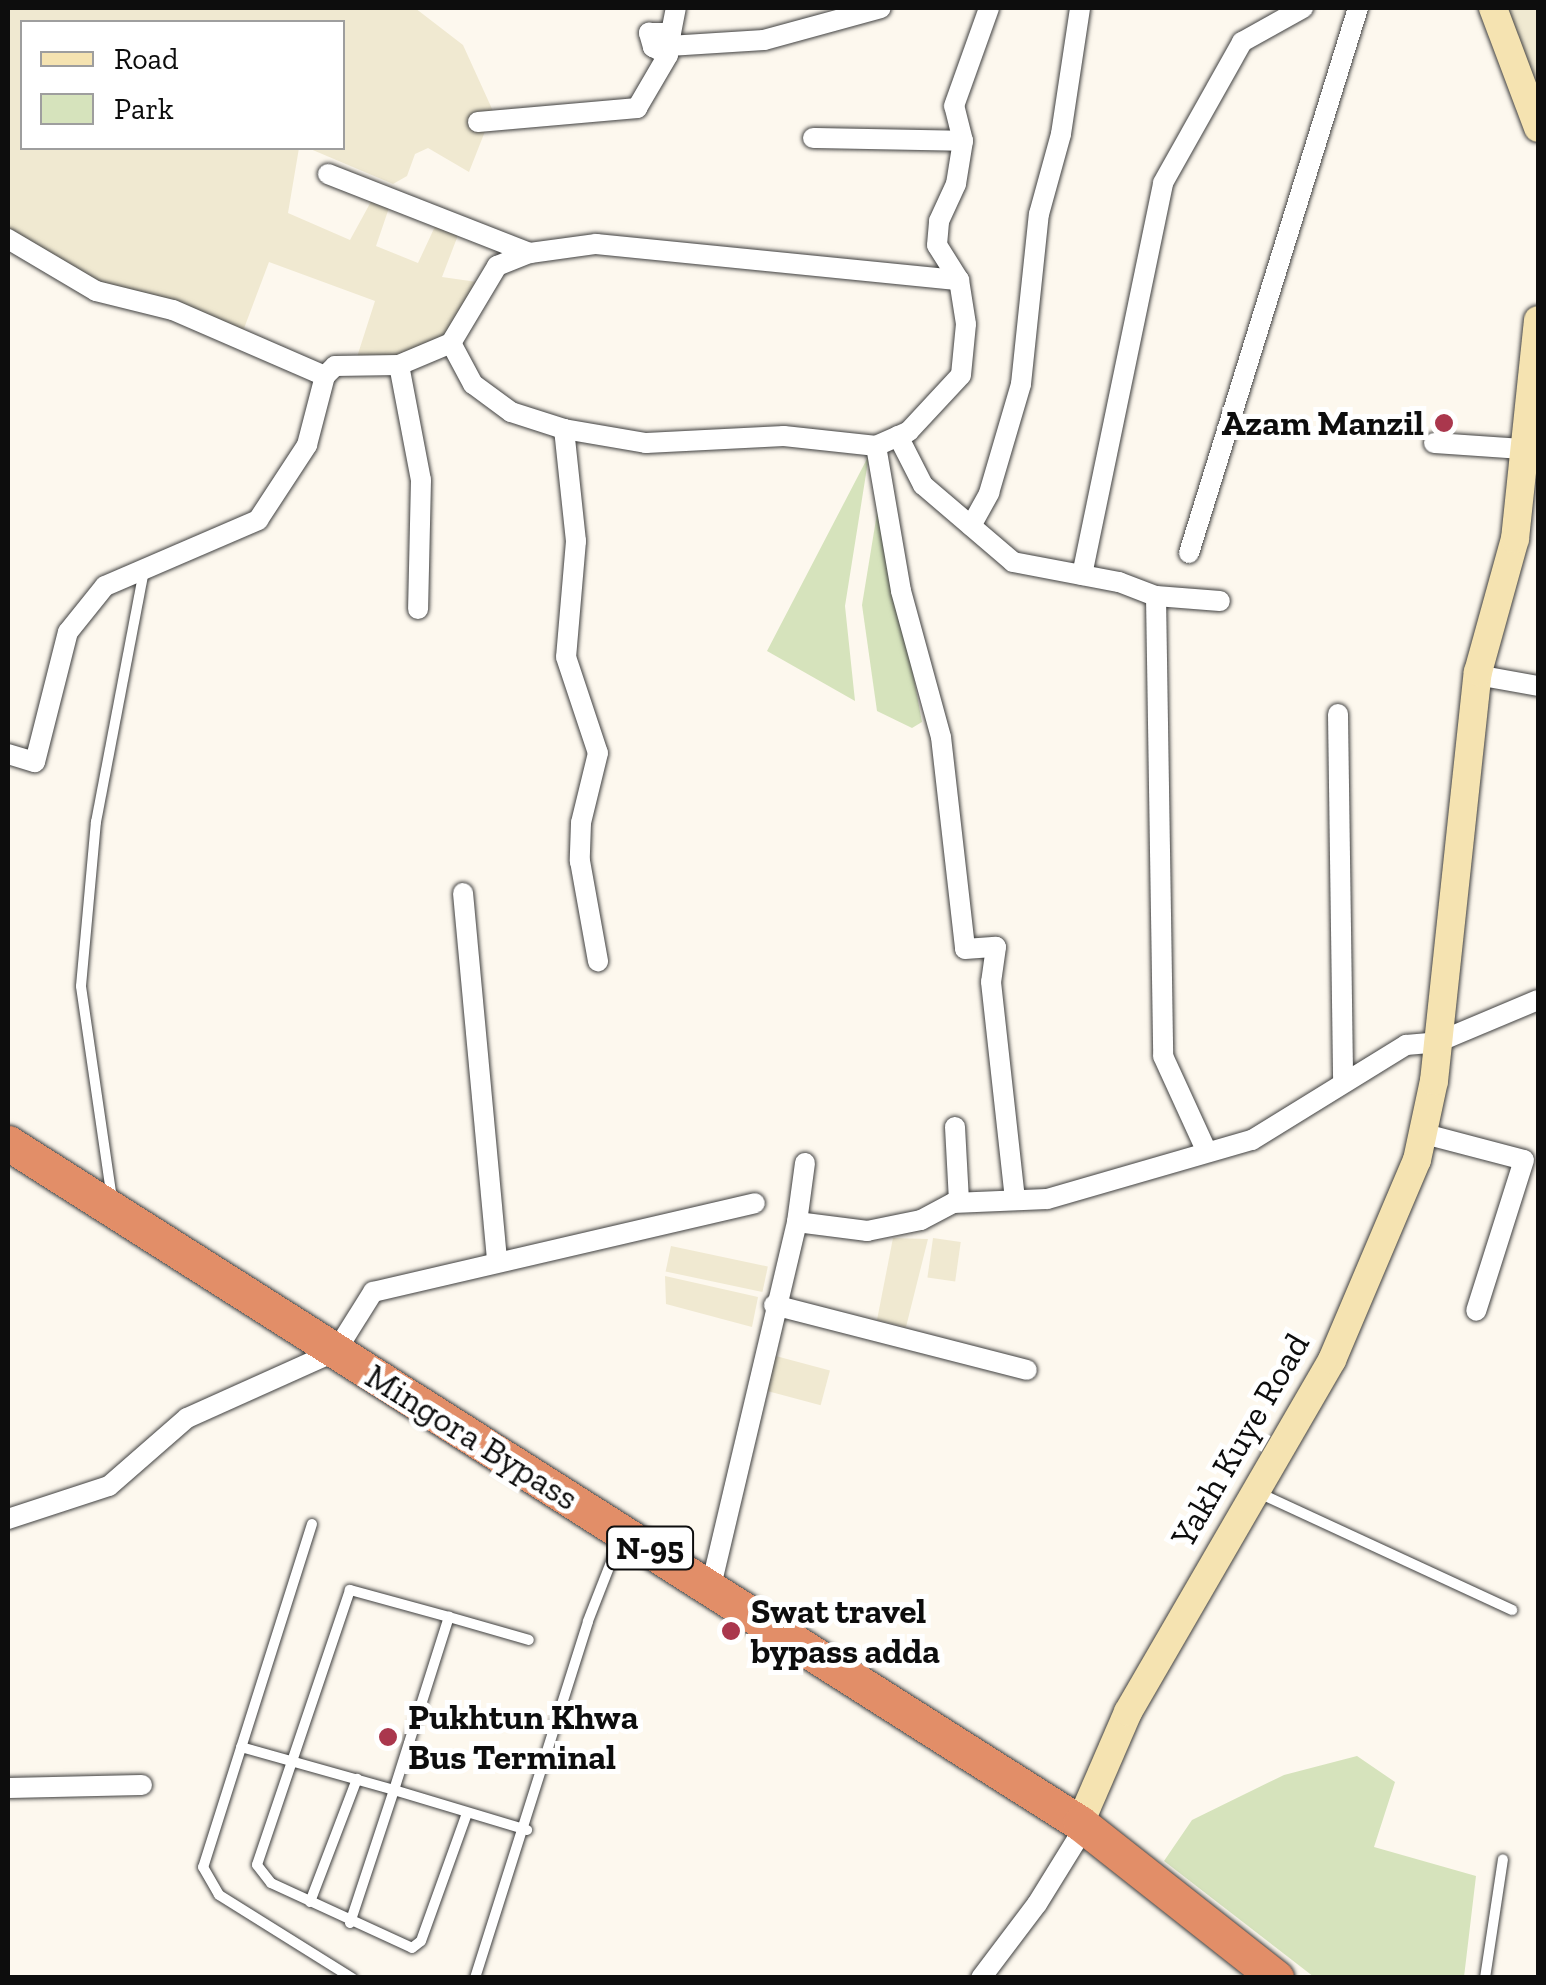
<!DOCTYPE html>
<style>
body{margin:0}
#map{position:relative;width:1546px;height:1985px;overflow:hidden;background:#fdf8ee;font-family:"Zilla Slab",serif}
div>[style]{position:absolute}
.farmland>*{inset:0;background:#f0e9d1;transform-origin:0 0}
.green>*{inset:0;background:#d6e3bc}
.roads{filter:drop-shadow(0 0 2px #404040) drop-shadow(0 0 2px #404040)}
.lane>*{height:10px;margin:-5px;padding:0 5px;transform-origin:5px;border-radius:5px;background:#fff}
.street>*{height:20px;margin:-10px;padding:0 10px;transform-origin:10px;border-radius:10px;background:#fff}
.secondary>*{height:28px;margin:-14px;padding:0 14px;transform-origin:14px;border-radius:14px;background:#f5e3b1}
.highway>*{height:35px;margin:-17.5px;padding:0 17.5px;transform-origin:17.5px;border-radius:17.5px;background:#e28e68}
.dots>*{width:28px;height:28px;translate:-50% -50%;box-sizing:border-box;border:5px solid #fff;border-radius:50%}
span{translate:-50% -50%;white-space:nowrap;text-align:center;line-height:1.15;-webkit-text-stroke:10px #fff;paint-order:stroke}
.shield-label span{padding:2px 8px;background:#fff;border:2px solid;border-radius:8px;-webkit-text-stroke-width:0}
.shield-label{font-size:32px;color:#0d0d0d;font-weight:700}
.poi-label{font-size:35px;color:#0d0d0d;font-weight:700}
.right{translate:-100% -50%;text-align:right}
.left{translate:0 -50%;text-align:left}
.street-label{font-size:35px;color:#0d0d0d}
.frame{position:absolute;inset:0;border:10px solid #0d0d0d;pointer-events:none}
.legend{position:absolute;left:20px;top:20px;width:325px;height:130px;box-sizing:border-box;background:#fff;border:2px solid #9e9e9e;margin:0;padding:12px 18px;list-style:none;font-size:30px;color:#0d0d0d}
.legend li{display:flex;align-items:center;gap:20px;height:50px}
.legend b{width:50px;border:2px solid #9e9e9e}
</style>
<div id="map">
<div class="farmland">
<i style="clip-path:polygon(8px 8px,415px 8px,463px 45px,493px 111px,469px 172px,428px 148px,415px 154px,407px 176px,393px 184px,308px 148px,342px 148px,342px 22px,22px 22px,22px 148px,299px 148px,288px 213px,350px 240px,373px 198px,391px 202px,376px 246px,418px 263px,438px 220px,460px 230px,442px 277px,484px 283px,451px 343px,399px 365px,356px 360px,375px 301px,269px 262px,240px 339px,96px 291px,8px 239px)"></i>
<i style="clip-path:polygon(1503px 8px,1538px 8px,1538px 93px)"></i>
<i style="clip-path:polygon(893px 1238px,928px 1239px,906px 1327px,877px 1320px)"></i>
<i style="left:933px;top:1238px;width:28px;height:40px;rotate:8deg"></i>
<i style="left:671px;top:1246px;width:99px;height:26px;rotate:12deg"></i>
<i style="clip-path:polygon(665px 1276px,758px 1297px,752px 1327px,666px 1304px)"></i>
<i style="left:772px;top:1355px;width:60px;height:36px;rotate:15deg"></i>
</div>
<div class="green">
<i style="clip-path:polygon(869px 455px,845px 606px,855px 701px,767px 651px)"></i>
<i style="clip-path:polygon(880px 495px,922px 722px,912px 728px,877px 711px,862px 605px)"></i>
<i style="clip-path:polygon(1357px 1756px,1395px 1782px,1374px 1847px,1476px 1876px,1464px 1977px,1314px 1977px,1164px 1861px,1192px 1820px,1284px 1775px)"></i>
</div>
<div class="roads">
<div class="lane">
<i style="left:112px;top:1199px;width:215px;rotate:-98.3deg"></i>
<i style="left:81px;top:986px;width:165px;rotate:-84.8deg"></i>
<i style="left:96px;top:822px;width:257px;rotate:-79.2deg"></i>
<i style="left:1259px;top:1493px;width:279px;rotate:24.8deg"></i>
<i style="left:312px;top:1524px;width:360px;rotate:107.6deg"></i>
<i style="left:203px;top:1867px;width:32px;rotate:60deg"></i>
<i style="left:219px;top:1895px;width:157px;rotate:32deg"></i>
<i style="left:449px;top:1617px;width:103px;rotate:-164.7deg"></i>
<i style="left:350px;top:1590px;width:290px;rotate:108.7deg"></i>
<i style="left:257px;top:1865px;width:23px;rotate:52deg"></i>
<i style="left:271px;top:1883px;width:155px;rotate:24.7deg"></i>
<i style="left:412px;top:1948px;width:11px;rotate:-38deg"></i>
<i style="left:421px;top:1941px;width:136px;rotate:-70.2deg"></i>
<i style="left:241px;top:1747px;width:159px;rotate:15.7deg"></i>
<i style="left:394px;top:1790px;width:182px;rotate:-72.4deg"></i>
<i style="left:449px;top:1617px;width:83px;rotate:16deg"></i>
<i style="left:310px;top:1902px;width:132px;rotate:-69.1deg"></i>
<i style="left:350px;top:1923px;width:140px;rotate:-71.7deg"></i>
<i style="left:394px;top:1790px;width:139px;rotate:16.7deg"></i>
<i style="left:475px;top:1978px;width:374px;rotate:-72.4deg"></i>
<i style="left:588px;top:1621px;width:90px;rotate:-68.6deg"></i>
<i style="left:1485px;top:1978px;width:120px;rotate:-81.4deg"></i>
</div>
<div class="street">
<i style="left:653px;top:47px;width:111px;rotate:-3.6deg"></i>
<i style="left:764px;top:40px;width:121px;rotate:-15.3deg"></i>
<i style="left:478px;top:122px;width:160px;rotate:-5deg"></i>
<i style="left:637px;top:108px;width:61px;rotate:-59.7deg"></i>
<i style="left:668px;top:55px;width:17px;rotate:-152deg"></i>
<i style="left:653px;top:47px;width:15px;rotate:-106deg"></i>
<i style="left:649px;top:33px;width:22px"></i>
<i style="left:671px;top:33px;width:25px;rotate:-79deg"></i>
<i style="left:813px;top:138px;width:150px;rotate:1.1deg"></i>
<i style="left:328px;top:174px;width:217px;rotate:21.4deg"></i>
<i style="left:8px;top:239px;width:102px;rotate:30.6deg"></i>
<i style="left:96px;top:291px;width:79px;rotate:13.9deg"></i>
<i style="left:173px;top:310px;width:166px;rotate:23.5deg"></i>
<i style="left:325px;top:376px;width:14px;rotate:-45deg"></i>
<i style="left:335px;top:366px;width:64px;rotate:-0.9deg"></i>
<i style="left:399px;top:365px;width:56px;rotate:-22.9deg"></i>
<i style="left:451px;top:343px;width:90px;rotate:-59.1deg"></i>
<i style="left:497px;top:266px;width:35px;rotate:-22deg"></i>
<i style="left:530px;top:253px;width:67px;rotate:-7.8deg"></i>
<i style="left:596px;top:244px;width:365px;rotate:5.7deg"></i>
<i style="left:451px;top:343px;width:47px;rotate:61.8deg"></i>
<i style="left:473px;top:384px;width:47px;rotate:36.4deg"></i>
<i style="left:511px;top:412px;width:56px;rotate:17.8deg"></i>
<i style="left:564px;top:429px;width:83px;rotate:9.7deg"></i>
<i style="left:646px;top:443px;width:138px;rotate:-2.9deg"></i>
<i style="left:784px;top:436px;width:93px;rotate:6.2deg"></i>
<i style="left:876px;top:446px;width:36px;rotate:-24deg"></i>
<i style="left:909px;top:431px;width:76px;rotate:-47.1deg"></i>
<i style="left:961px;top:375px;width:51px;rotate:-84.4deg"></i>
<i style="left:966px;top:324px;width:45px;rotate:-99deg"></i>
<i style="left:959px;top:280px;width:41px;rotate:-122.2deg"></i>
<i style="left:937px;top:245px;width:24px;rotate:-85deg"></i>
<i style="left:939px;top:221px;width:41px;rotate:-65.3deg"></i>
<i style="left:956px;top:184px;width:44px;rotate:-80.8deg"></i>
<i style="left:963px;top:141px;width:36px;rotate:-104deg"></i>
<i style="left:954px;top:106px;width:104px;rotate:-70.3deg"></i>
<i style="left:399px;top:365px;width:117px;rotate:79.2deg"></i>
<i style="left:421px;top:480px;width:129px;rotate:91.3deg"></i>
<i style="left:564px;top:429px;width:113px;rotate:83.9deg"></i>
<i style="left:576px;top:541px;width:116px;rotate:94.9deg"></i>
<i style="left:566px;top:657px;width:101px;rotate:71.6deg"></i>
<i style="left:598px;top:753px;width:72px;rotate:103.7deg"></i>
<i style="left:581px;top:823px;width:38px;rotate:92deg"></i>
<i style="left:580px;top:861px;width:102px;rotate:79.8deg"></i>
<i style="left:898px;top:436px;width:55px;rotate:63deg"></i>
<i style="left:923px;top:485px;width:118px;rotate:40.5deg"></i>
<i style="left:1013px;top:562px;width:108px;rotate:10.7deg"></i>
<i style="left:1119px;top:582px;width:40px;rotate:21deg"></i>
<i style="left:1156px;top:596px;width:64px;rotate:4.5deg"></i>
<i style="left:1434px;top:443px;width:104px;rotate:3.9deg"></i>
<i style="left:876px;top:446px;width:147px;rotate:80.2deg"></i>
<i style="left:901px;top:591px;width:151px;rotate:74.7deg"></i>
<i style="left:941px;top:737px;width:213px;rotate:83.5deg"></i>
<i style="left:965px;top:949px;width:31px;rotate:-4deg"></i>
<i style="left:996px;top:947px;width:35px;rotate:98deg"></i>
<i style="left:991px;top:982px;width:219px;rotate:83.7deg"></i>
<i style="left:971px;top:526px;width:38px;rotate:-61deg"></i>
<i style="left:989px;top:493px;width:114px;rotate:-73.6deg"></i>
<i style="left:1021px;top:384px;width:171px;rotate:-84deg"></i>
<i style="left:1039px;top:214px;width:83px;rotate:-74.6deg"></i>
<i style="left:1061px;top:134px;width:127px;rotate:-81.4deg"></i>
<i style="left:1189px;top:553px;width:571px;rotate:-72.77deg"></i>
<i style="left:1082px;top:575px;width:400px;rotate:-78.3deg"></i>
<i style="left:1163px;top:183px;width:162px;rotate:-60.7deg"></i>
<i style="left:1242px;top:42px;width:70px;rotate:-29.1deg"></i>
<i style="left:1156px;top:596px;width:460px;rotate:89.1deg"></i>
<i style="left:1163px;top:1056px;width:103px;rotate:65.4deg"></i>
<i style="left:1477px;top:675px;width:62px;rotate:10.2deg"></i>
<i style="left:1338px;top:714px;width:368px;rotate:89.2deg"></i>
<i style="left:8px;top:754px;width:28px;rotate:17deg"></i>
<i style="left:35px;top:762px;width:134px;rotate:-75.8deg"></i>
<i style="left:68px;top:632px;width:59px;rotate:-51.2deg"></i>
<i style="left:105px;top:586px;width:167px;rotate:-23.3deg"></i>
<i style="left:258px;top:520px;width:90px;rotate:-56.8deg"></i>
<i style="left:307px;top:445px;width:71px;rotate:-75.4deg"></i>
<i style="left:463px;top:893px;width:369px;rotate:84.7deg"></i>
<i style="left:955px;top:1127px;width:75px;rotate:86.9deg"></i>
<i style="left:1421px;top:1133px;width:106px;rotate:14.7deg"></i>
<i style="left:1524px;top:1160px;width:158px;rotate:107.6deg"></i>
<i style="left:805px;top:1163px;width:60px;rotate:97.7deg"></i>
<i style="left:797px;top:1222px;width:71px;rotate:7.3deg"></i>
<i style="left:867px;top:1231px;width:55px;rotate:-11.5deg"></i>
<i style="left:921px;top:1220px;width:36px;rotate:-28deg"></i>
<i style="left:953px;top:1203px;width:94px;rotate:-2.4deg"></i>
<i style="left:1047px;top:1199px;width:213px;rotate:-16.1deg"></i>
<i style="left:1252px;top:1140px;width:181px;rotate:-31.7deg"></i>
<i style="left:1406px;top:1045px;width:32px;rotate:-5deg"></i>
<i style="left:1438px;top:1042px;width:108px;rotate:-22.8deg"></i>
<i style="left:774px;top:1305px;width:261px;rotate:14.4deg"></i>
<i style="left:8px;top:1519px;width:106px;rotate:-18.1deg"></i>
<i style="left:109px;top:1486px;width:103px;rotate:-41.1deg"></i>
<i style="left:187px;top:1418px;width:163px;rotate:-24.2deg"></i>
<i style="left:336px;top:1351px;width:70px;rotate:-57.9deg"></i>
<i style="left:373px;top:1292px;width:392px;rotate:-13.1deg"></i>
<i style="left:711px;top:1586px;width:374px;rotate:-76.7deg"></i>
<i style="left:8px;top:1788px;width:134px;rotate:-1.3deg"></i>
<i style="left:981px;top:1978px;width:93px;rotate:-52.9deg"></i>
<i style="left:1037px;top:1904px;width:80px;rotate:-58.3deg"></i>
<i style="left:1079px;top:1836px;width:13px;rotate:-86deg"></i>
</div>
<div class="secondary">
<i style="left:1493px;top:8px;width:128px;rotate:69.4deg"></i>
<i style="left:1080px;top:1823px;width:121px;rotate:-66.6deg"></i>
<i style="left:1128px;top:1712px;width:407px;rotate:-59.9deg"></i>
<i style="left:1332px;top:1360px;width:217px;rotate:-67deg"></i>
<i style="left:1417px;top:1160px;width:81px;rotate:-77.9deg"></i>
<i style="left:1434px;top:1081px;width:411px;rotate:-83.9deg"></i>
<i style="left:1478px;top:672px;width:138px;rotate:-74.5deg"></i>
<i style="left:1515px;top:539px;width:220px;rotate:-84deg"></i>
</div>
<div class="highway">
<i style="left:8px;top:1143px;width:1269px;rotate:32.39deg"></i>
<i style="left:1080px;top:1823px;width:250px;rotate:38.3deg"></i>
</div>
</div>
<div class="dots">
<i style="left:1444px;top:423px;background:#aa374d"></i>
<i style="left:731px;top:1631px;background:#aa374d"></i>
<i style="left:388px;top:1737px;background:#aa374d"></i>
</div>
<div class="shield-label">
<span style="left:650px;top:1548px">N-95</span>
</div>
<div class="poi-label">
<span class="right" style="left:1424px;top:423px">Azam Manzil</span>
<span class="left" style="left:751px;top:1631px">Swat travel<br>bypass adda</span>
<span class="left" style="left:408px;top:1737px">Pukhtun Khwa<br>Bus Terminal</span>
</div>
<div class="street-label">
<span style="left:472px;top:1437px;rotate:32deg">Mingora Bypass</span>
<span style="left:1240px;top:1440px;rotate:-60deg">Yakh Kuye Road</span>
</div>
<div class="frame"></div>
<ul class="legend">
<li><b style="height:12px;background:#f5e3b1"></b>Road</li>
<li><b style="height:28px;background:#d6e3bc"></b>Park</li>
</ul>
</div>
